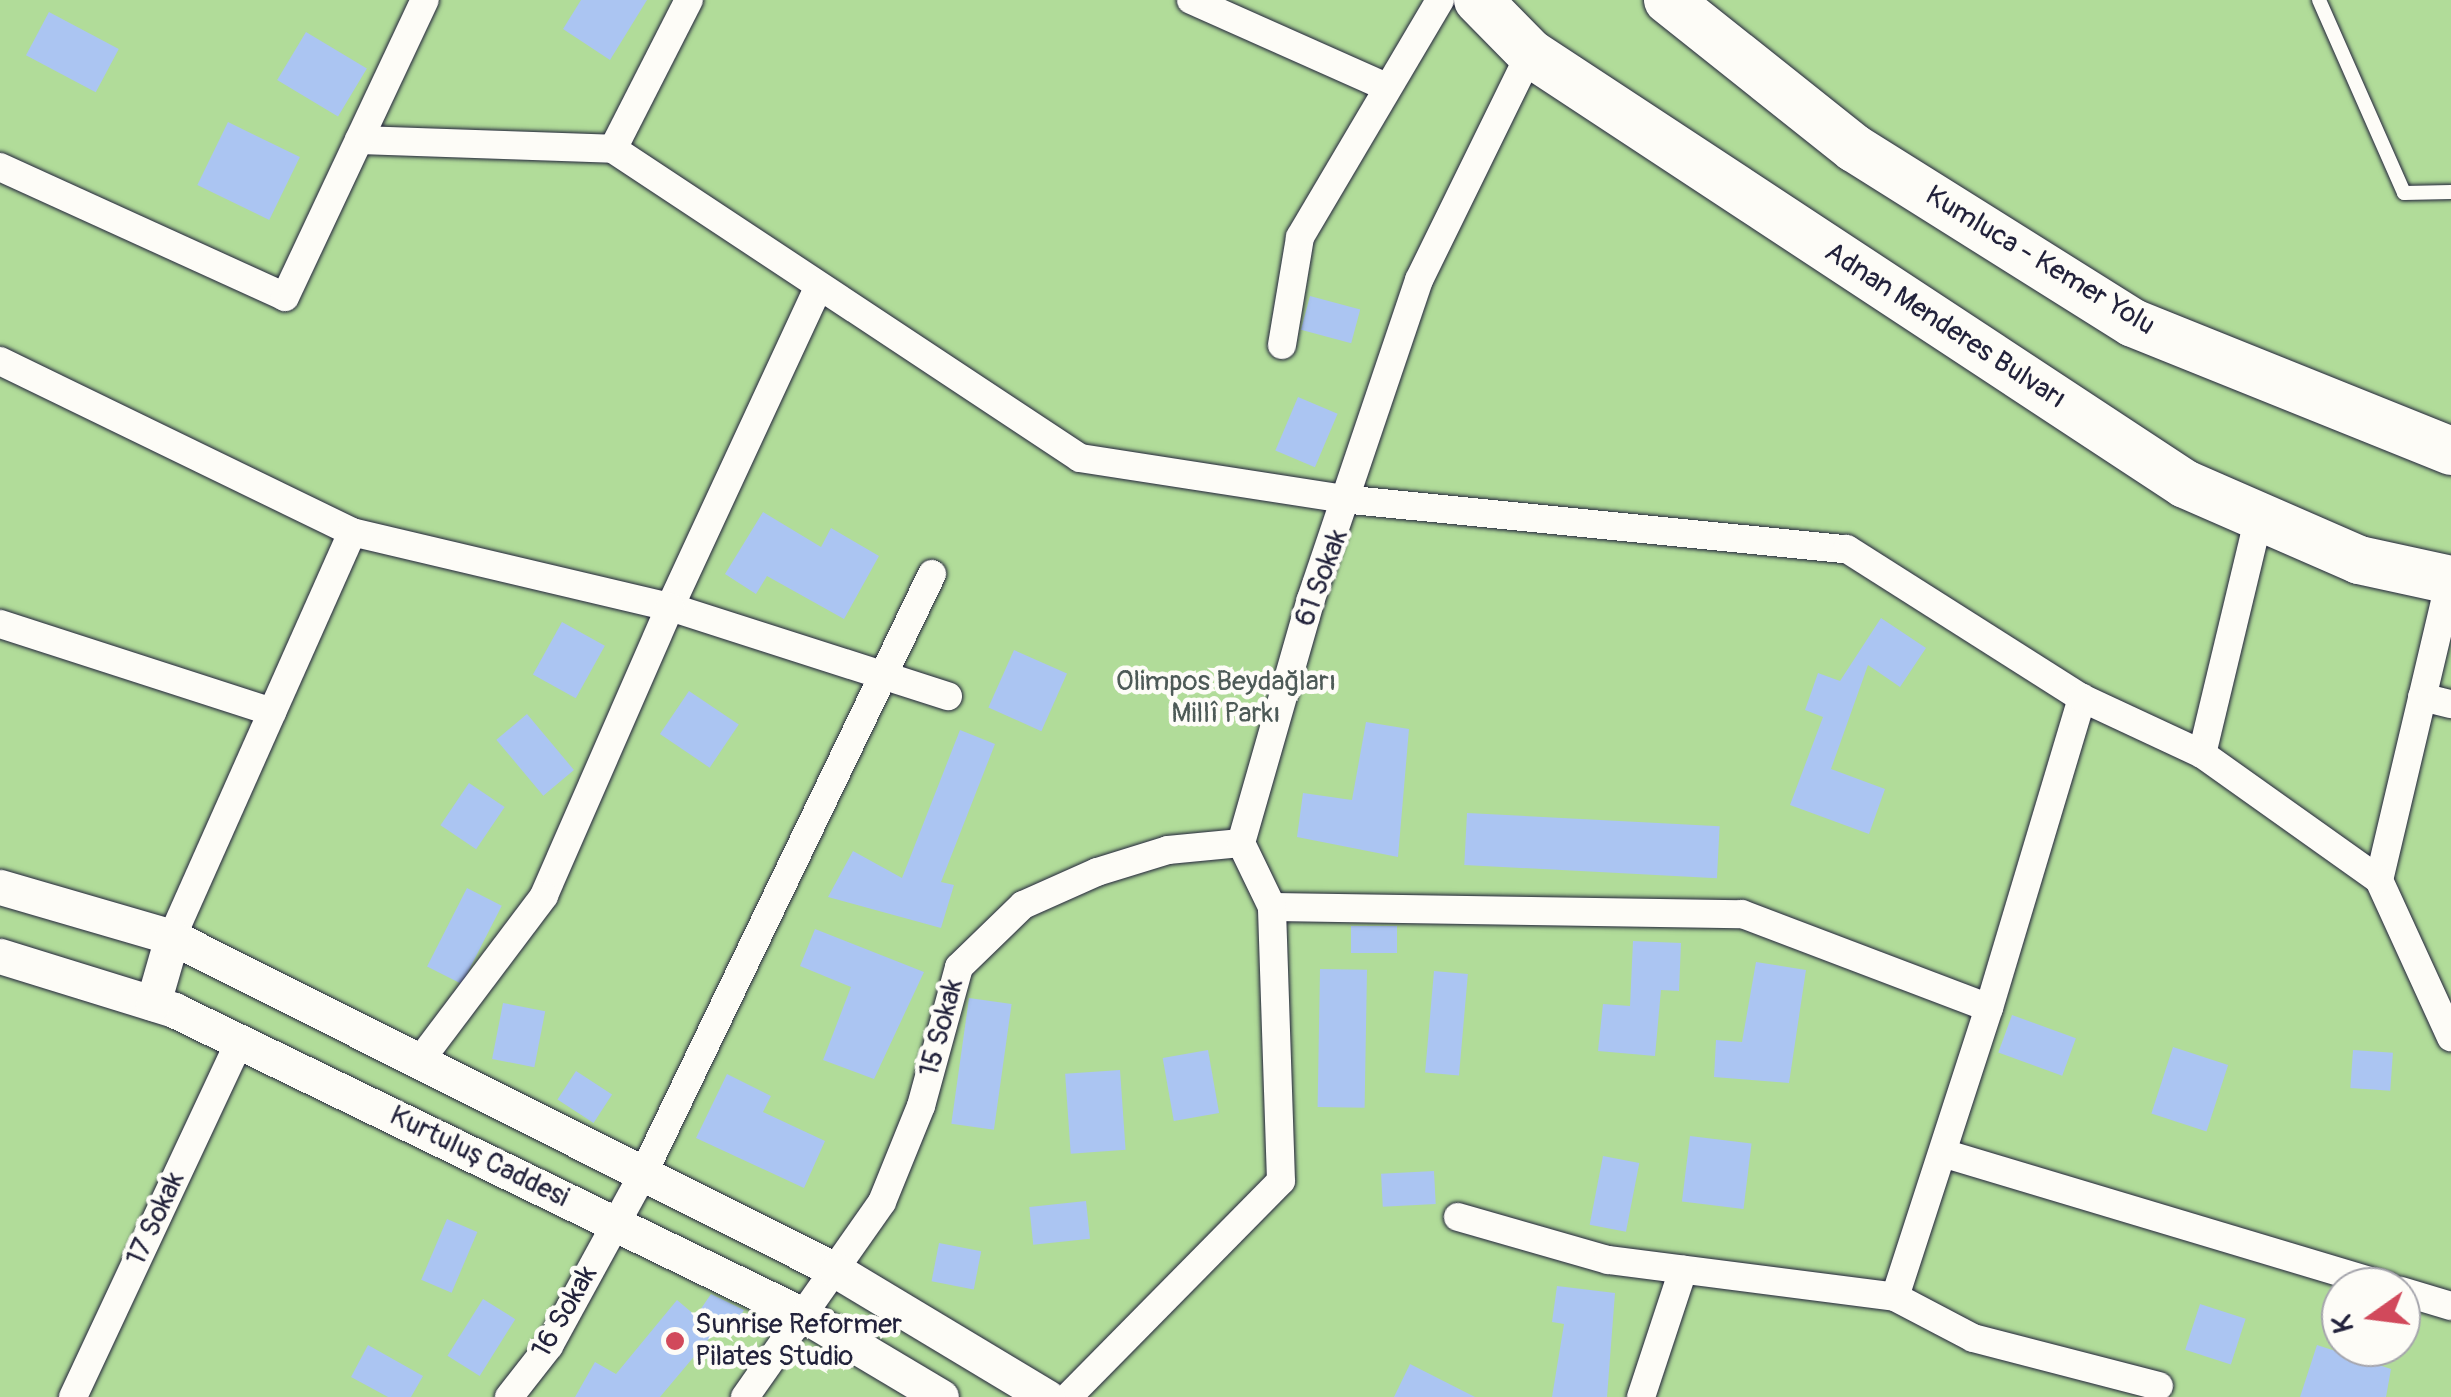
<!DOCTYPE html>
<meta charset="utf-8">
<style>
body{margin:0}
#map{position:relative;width:2451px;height:1397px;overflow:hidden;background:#edf1f6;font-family:Pangolin,sans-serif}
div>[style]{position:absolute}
.green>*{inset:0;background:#b1dc99}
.building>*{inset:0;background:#abc5f2;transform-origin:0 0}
.roads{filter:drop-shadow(0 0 2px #22223b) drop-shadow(0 0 2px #22223b)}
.service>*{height:14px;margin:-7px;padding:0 7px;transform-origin:7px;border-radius:7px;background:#fdfcf7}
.minor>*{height:28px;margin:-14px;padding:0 14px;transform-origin:14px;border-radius:14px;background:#fdfcf7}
.tertiary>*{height:35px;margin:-17.5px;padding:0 17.5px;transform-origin:17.5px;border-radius:17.5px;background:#fdfcf7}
.trunk>*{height:48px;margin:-24px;padding:0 24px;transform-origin:24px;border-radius:24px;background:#fdfcf7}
.dots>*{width:28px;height:28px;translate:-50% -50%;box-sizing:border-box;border:5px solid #fdfcf7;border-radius:50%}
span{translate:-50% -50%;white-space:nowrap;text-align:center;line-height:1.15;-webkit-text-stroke:9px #fdfcf7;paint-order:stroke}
.street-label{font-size:28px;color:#22223b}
.park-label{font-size:28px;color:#4d5a57}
.poi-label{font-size:28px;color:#22223b}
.left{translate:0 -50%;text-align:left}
.north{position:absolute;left:2321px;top:1267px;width:100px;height:100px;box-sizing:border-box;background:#fdfcf7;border:2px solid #a5a5ac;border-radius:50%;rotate:256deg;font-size:28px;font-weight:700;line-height:40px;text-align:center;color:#22223b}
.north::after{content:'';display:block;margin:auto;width:35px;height:45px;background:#d1495b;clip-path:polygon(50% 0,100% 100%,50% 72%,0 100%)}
</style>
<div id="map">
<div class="green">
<i style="clip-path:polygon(evenodd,0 0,2451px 0,2451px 1397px,0 1397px,0 0,2341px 1287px,2401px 1287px,2401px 1347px,2341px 1347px,2341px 1287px)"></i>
</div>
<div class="building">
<i style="clip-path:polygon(581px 0,647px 0,610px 60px,563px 29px)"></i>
<i style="left:49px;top:12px;width:79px;height:49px;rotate:28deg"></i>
<i style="left:306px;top:32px;width:71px;height:56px;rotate:31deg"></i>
<i style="left:228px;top:122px;width:80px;height:70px;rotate:26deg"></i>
<i style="left:1310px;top:296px;width:52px;height:35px;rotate:15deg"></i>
<i style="left:1298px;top:397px;width:43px;height:58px;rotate:23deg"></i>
<i style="clip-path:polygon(763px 512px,821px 547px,831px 528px,879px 556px,844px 619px,767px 576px,756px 594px,725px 574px)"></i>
<i style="clip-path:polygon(1881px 618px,1926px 648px,1900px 687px,1868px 665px,1831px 769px,1885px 789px,1869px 834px,1790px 805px,1823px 717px,1805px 710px,1818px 673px,1840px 681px)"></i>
<i style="left:562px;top:622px;width:49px;height:60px;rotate:29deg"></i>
<i style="left:1014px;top:650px;width:58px;height:63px;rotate:24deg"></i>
<i style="left:689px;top:691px;width:60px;height:52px;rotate:34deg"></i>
<i style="left:527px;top:714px;width:73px;height:40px;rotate:50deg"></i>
<i style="clip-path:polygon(1366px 722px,1409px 729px,1398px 857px,1297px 837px,1303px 793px,1352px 800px)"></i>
<i style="clip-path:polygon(960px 730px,995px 744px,941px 882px,954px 885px,941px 928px,828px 897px,853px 851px,902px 878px)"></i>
<i style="left:469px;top:783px;width:43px;height:51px;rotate:34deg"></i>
<i style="left:1467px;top:813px;width:253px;height:52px;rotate:3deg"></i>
<i style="left:467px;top:888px;width:39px;height:88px;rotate:27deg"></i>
<i style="left:1351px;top:926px;width:46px;height:27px"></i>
<i style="clip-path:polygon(815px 929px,924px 972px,874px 1079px,823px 1060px,851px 987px,800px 966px)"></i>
<i style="clip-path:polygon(1633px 941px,1681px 943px,1679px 991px,1661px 990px,1655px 1056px,1598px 1051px,1603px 1004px,1630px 1006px)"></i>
<i style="clip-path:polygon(1756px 962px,1806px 970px,1789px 1083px,1714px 1077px,1716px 1040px,1742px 1042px)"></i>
<i style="left:1320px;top:969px;width:47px;height:138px;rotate:1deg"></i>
<i style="left:1434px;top:971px;width:34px;height:102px;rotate:5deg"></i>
<i style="left:969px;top:998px;width:43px;height:127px;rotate:8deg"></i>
<i style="left:503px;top:1003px;width:43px;height:57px;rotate:11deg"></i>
<i style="left:2012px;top:1015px;width:68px;height:40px;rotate:20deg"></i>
<i style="left:2173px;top:1047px;width:58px;height:70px;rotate:18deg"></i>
<i style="left:1208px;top:1050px;width:64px;height:46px;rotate:80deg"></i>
<i style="left:2353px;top:1050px;width:40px;height:38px;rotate:4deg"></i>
<i style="left:1120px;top:1070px;width:80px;height:55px;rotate:86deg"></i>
<i style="left:576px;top:1071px;width:43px;height:34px;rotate:33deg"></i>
<i style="clip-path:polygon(727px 1074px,771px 1096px,763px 1112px,825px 1141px,804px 1188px,696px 1138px)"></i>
<i style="left:1690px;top:1136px;width:62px;height:66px;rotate:7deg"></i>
<i style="left:1603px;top:1156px;width:37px;height:70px;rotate:11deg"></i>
<i style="left:1434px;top:1171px;width:33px;height:53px;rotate:87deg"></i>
<i style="left:1086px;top:1201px;width:38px;height:57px;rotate:84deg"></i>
<i style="left:447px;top:1219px;width:33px;height:66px;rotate:23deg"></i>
<i style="left:939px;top:1243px;width:43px;height:39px;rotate:11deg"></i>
<i style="clip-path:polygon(1557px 1286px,1615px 1293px,1607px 1397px,1552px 1397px,1564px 1324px,1552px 1322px)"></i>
<i style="clip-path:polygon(711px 1294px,744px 1310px,738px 1321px,729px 1315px,660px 1397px,575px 1397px,595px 1362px,616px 1374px,677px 1300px,696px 1316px)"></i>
<i style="left:483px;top:1299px;width:38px;height:67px;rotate:32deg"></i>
<i style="left:2200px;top:1304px;width:48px;height:48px;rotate:18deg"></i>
<i style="clip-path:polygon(368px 1345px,423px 1376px,411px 1397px,388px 1397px,351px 1377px)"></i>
<i style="clip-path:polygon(2317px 1345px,2391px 1369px,2386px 1397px,2300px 1397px)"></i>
<i style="clip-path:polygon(1410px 1364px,1475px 1397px,1394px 1397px)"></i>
</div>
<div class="roads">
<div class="service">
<i style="left:2319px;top:0;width:211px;rotate:66.2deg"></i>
<i style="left:2404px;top:193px;width:47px;rotate:-1.2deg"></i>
</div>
<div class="minor">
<i style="left:1191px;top:0;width:211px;rotate:24deg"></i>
<i style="left:359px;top:140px;width:254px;rotate:2deg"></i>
<i style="left:613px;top:149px;width:167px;rotate:-63deg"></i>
<i style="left:613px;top:149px;width:560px;rotate:33.49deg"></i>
<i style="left:1080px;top:458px;width:275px;rotate:8.8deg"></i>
<i style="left:1352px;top:500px;width:497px;rotate:5.7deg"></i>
<i style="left:1847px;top:549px;width:278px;rotate:32.4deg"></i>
<i style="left:0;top:167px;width:313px;rotate:24.5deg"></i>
<i style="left:285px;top:297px;width:328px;rotate:-64.8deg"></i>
<i style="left:818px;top:288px;width:352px;rotate:114.9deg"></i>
<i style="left:670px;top:607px;width:292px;rotate:17.8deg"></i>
<i style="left:1282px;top:345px;width:109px;rotate:-80.5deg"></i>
<i style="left:1300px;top:237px;width:275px;rotate:-59.4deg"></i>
<i style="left:0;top:361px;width:391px;rotate:25.9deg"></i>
<i style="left:2450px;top:580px;width:308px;rotate:103.3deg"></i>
<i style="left:2379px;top:880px;width:173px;rotate:65.4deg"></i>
<i style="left:0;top:624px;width:286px;rotate:17.9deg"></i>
<i style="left:2422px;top:697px;width:30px;rotate:14deg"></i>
<i style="left:2202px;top:754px;width:244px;rotate:-76.5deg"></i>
<i style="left:1272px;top:907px;width:470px;rotate:0.9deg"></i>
<i style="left:1742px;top:914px;width:264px;rotate:20.8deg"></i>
<i style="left:1989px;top:1008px;width:324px;rotate:-73.3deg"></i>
<i style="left:2082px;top:698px;width:132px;rotate:25deg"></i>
<i style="left:2202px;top:754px;width:217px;rotate:35.4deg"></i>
<i style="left:172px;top:937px;width:443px;rotate:-66deg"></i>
<i style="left:352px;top:532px;width:327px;rotate:13.3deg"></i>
<i style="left:670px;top:607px;width:315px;rotate:113.6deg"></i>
<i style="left:544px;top:896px;width:208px;rotate:127deg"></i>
<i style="left:1946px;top:1154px;width:462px;rotate:16.7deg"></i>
<i style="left:1458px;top:1217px;width:156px;rotate:16deg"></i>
<i style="left:1608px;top:1260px;width:289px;rotate:7.3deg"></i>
<i style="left:1895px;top:1297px;width:304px;rotate:-72deg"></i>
<i style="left:2401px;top:1291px;width:52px;rotate:16.7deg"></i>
<i style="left:1895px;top:1297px;width:88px;rotate:27.7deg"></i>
<i style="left:1973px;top:1338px;width:192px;rotate:14.5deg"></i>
<i style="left:73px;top:1397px;width:393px;rotate:-64.9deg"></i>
<i style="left:509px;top:1397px;width:65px;rotate:-51.9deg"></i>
<i style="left:549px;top:1346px;width:196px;rotate:-61.3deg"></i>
<i style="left:643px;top:1174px;width:666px;rotate:-64.28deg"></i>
<i style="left:745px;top:1397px;width:238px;rotate:-54.9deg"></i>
<i style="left:882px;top:1202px;width:104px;rotate:-67.9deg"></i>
<i style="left:921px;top:1106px;width:144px;rotate:-74.7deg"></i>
<i style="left:959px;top:967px;width:89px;rotate:-44.1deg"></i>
<i style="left:1023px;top:905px;width:81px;rotate:-24deg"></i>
<i style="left:1097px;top:872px;width:74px;rotate:-17.2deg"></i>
<i style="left:1168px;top:850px;width:73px;rotate:-5.5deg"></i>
<i style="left:1068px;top:1397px;width:303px;rotate:-45.4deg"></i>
<i style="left:1281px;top:1181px;width:274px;rotate:-91.9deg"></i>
<i style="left:1272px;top:907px;width:71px;rotate:-115.8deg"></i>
<i style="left:1241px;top:843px;width:254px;rotate:-74deg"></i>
<i style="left:1311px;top:599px;width:337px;rotate:-71.3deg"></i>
<i style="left:1419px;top:280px;width:253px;rotate:-63.9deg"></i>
<i style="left:1641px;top:1397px;width:134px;rotate:-71.7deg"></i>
</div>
<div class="tertiary">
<i style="left:0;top:887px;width:179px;rotate:16.2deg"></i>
<i style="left:172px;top:937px;width:744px;rotate:26.67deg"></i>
<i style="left:837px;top:1271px;width:245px;rotate:31deg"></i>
<i style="left:0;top:956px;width:182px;rotate:17.2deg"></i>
<i style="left:174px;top:1010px;width:704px;rotate:25.87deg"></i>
<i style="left:807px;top:1317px;width:156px;rotate:30.8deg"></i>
<i style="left:153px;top:1003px;width:69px;rotate:-73.9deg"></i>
</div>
<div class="trunk">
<i style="left:1478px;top:0;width:74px;rotate:45.5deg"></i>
<i style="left:1530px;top:53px;width:784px;rotate:33.35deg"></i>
<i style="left:2185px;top:484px;width:190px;rotate:23.6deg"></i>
<i style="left:2359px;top:560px;width:94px;rotate:12.3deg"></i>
<i style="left:1668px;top:0;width:238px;rotate:38.5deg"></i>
<i style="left:1854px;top:148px;width:329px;rotate:32.1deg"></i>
<i style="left:2133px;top:323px;width:343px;rotate:21.9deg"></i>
</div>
</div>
<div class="dots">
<i style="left:675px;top:1341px;background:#d1495b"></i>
</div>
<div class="street-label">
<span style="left:2040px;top:261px;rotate:31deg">Kumluca - Kemer Yolu</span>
<span style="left:1945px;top:326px;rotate:33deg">Adnan Menderes Bulvarı</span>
<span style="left:1322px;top:578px;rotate:-69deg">61 Sokak</span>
<span style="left:942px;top:1028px;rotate:-75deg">15 Sokak</span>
<span style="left:479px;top:1157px;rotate:26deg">Kurtuluş Caddesi</span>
<span style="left:156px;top:1219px;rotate:-65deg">17 Sokak</span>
<span style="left:565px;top:1312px;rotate:-60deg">16 Sokak</span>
</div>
<div class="park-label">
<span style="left:1226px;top:698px">Olimpos Beydağları<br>Millî Parkı</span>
</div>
<div class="poi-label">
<span class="left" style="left:695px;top:1341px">Sunrise Reformer<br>Pilates Studio</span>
</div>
<div class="north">K</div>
</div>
